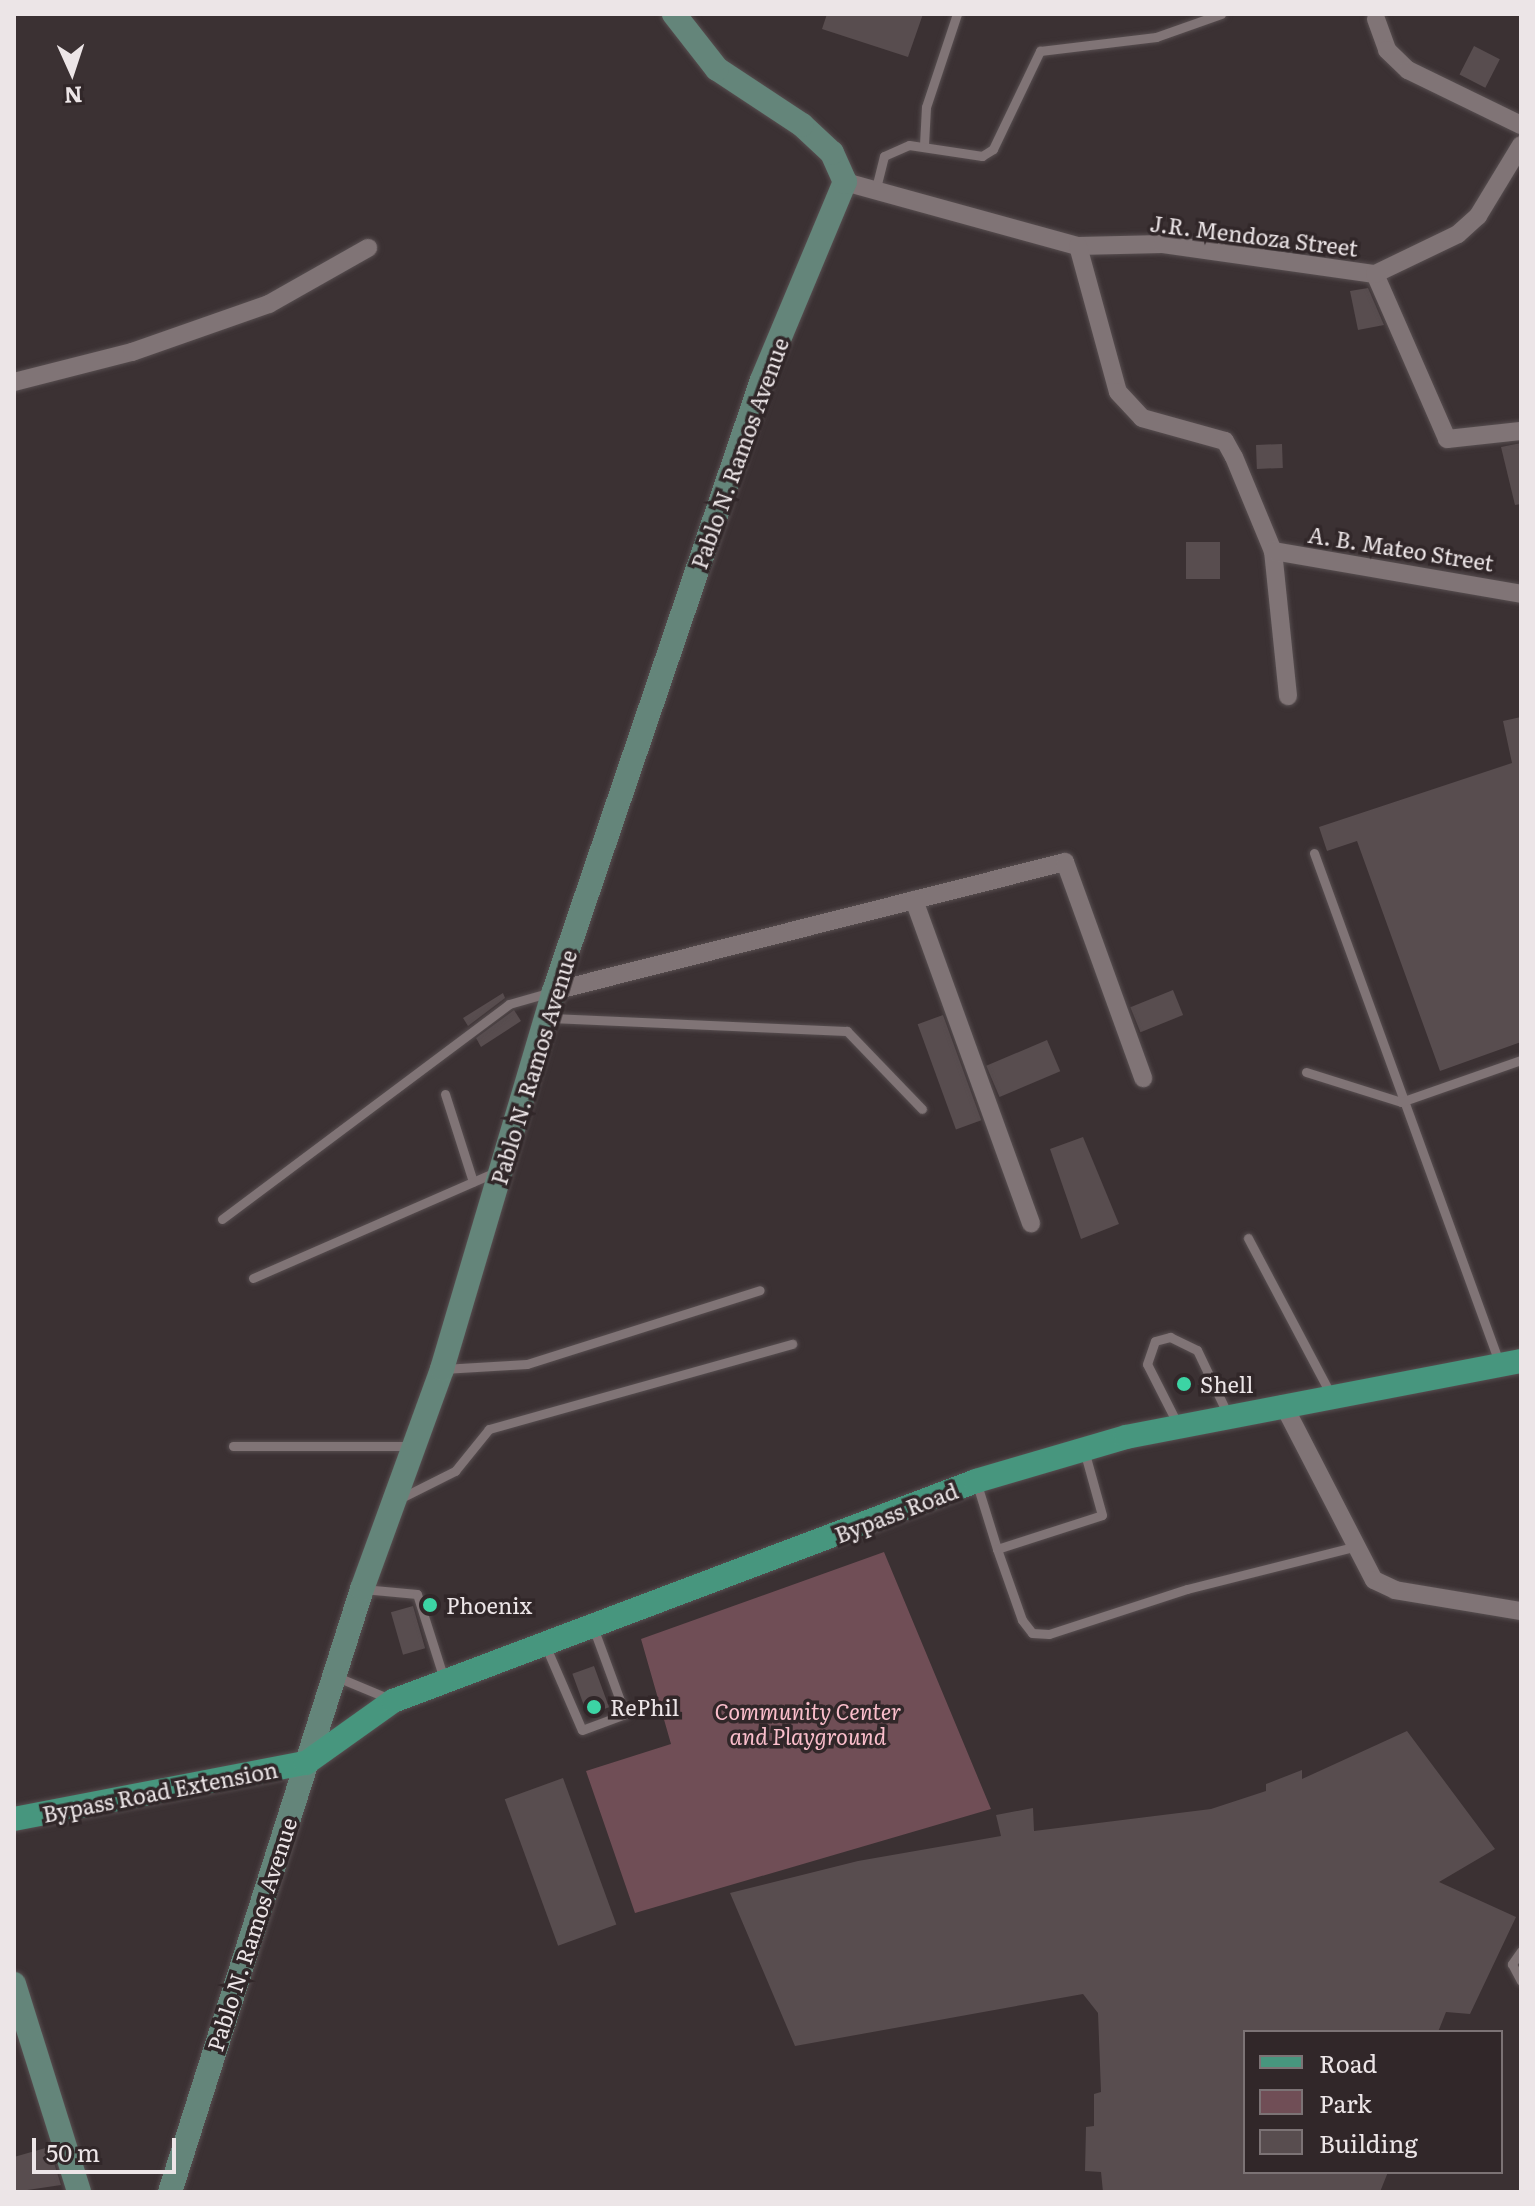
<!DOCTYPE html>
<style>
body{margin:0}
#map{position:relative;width:1535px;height:2206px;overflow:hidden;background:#3b3133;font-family:Literata,serif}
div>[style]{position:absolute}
.green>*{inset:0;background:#704e56}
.building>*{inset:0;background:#584d4f;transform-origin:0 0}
.roads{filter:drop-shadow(0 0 2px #574e50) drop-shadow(0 0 2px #574e50)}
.lane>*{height:9px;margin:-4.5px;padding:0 4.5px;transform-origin:4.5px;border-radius:4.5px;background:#807476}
.street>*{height:18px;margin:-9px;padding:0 9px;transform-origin:9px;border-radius:9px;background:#807476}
.secondary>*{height:24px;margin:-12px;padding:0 12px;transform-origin:12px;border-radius:12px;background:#64857a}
.primary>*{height:24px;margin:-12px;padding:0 12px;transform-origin:12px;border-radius:12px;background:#47967e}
.dots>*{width:22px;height:22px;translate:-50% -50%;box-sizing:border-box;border:4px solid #312729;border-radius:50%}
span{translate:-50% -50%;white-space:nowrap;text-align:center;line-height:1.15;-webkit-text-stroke:7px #312729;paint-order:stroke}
.street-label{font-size:22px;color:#ece5e7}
.poi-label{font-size:22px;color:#ece5e7}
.left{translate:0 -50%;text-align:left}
.park-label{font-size:22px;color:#fabecb;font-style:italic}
.frame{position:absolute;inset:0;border:16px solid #ece5e7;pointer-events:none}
.legend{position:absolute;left:1243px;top:2030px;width:260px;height:144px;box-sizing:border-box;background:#312729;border:2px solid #7c7375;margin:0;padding:10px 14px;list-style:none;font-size:24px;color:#ece5e7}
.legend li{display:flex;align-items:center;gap:16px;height:40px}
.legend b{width:40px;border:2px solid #7c7375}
.north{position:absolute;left:32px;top:32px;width:80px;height:80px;-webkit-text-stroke:6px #312729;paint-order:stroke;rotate:177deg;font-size:22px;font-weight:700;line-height:32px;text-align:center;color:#ece5e7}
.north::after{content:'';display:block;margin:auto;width:28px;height:36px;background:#ece5e7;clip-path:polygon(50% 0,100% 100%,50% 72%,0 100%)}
.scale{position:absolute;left:32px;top:2138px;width:144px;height:36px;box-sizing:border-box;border:4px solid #ece5e7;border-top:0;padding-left:10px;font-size:24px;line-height:28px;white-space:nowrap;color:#ece5e7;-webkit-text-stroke:6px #312729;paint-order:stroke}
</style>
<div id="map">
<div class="green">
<i style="clip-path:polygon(884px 1552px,991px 1809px,635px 1913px,586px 1771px,671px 1744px,641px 1639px)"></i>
</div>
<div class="building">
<i style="clip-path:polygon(827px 14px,923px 14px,908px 57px,822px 29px)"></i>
<i style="left:1474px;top:46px;width:29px;height:32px;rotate:27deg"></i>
<i style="clip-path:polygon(1368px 288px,1384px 325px,1358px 330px,1350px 291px)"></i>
<i style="clip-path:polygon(1521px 443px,1521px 504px,1515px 505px,1501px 447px)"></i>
<i style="left:1282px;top:444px;width:24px;height:26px;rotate:88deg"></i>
<i style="left:1186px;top:542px;width:34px;height:37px"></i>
<i style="clip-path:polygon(1521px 717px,1521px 1042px,1440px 1071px,1357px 841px,1327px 851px,1319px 827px,1512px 763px,1503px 721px)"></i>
<i style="left:1173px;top:990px;width:27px;height:46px;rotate:68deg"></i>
<i style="clip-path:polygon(503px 993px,505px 998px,468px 1026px,463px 1018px)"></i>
<i style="clip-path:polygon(514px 1010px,521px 1021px,481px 1047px,476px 1038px)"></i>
<i style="left:943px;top:1015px;width:112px;height:27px;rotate:70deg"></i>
<i style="left:1047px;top:1040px;width:34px;height:66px;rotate:67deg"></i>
<i style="clip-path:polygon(1083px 1137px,1119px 1224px,1081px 1239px,1050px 1149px)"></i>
<i style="left:413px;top:1606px;width:44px;height:23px;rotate:74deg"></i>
<i style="left:594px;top:1666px;width:44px;height:23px;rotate:70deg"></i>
<i style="clip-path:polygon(1407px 1731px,1495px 1849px,1439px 1882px,1516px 1917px,1470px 2014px,1446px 2012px,1438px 2032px,1245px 2032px,1245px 2172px,1388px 2172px,1380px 2192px,1103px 2192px,1101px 2172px,1085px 2171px,1086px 2127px,1094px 2126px,1094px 2094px,1101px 2092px,1098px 2013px,1083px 1994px,795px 2046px,730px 1893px,858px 1861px,1001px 1836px,996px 1815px,1033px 1808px,1034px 1831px,1211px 1809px,1266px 1791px,1266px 1784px,1302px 1770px,1302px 1779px)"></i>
<i style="left:563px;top:1778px;width:156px;height:62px;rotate:70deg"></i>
<i style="clip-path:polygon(49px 2147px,61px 2185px,14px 2192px,14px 2157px)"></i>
</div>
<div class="roads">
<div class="lane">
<i style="left:924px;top:145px;width:38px;rotate:-87deg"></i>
<i style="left:926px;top:107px;width:98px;rotate:-71.6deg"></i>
<i style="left:875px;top:192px;width:37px;rotate:-76deg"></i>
<i style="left:884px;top:156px;width:27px;rotate:-24deg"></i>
<i style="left:909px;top:145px;width:74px;rotate:8.6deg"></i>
<i style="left:982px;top:156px;width:13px;rotate:-32deg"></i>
<i style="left:993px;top:149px;width:109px;rotate:-64.4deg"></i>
<i style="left:1040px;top:51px;width:117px;rotate:-6.9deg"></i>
<i style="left:1156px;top:37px;width:69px;rotate:-19.5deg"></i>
<i style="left:1314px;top:853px;width:545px;rotate:70.03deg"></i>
<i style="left:550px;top:1018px;width:297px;rotate:2.5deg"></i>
<i style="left:847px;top:1031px;width:108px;rotate:46.1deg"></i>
<i style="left:1306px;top:1072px;width:100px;rotate:17.5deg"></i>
<i style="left:1401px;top:1102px;width:127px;rotate:-19.3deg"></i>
<i style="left:445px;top:1094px;width:92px;rotate:72.3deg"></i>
<i style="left:222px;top:1219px;width:359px;rotate:-36.8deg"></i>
<i style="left:509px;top:1004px;width:44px;rotate:-15.9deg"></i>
<i style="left:1248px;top:1238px;width:178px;rotate:62.1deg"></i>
<i style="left:253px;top:1278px;width:267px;rotate:-23.6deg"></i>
<i style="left:443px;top:1369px;width:84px;rotate:-3.4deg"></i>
<i style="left:527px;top:1364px;width:244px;rotate:-17.6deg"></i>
<i style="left:1178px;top:1425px;width:68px;rotate:-116.9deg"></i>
<i style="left:1147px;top:1364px;width:24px;rotate:-71deg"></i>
<i style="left:1155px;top:1341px;width:16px;rotate:-15deg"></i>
<i style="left:1170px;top:1337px;width:30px;rotate:26deg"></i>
<i style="left:1197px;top:1350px;width:72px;rotate:64.5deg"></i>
<i style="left:233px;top:1446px;width:177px"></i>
<i style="left:976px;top:1481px;width:71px;rotate:72.8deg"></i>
<i style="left:997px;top:1549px;width:110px;rotate:-17.9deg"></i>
<i style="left:1102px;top:1515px;width:67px;rotate:-105.5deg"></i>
<i style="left:399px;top:1499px;width:63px;rotate:-26.6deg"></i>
<i style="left:455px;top:1471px;width:54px;rotate:-51deg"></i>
<i style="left:489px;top:1429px;width:315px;rotate:-15.7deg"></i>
<i style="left:997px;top:1549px;width:75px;rotate:70.6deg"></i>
<i style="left:1022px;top:1620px;width:16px;rotate:52deg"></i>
<i style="left:1032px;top:1633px;width:17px;rotate:3deg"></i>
<i style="left:1049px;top:1634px;width:145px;rotate:-18.1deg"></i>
<i style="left:1187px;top:1589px;width:171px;rotate:-14.2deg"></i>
<i style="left:363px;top:1589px;width:54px;rotate:5.3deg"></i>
<i style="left:417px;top:1594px;width:89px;rotate:72.4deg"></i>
<i style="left:546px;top:1647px;width:90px;rotate:66.6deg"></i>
<i style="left:582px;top:1730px;width:46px;rotate:-20.4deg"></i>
<i style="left:625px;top:1714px;width:93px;rotate:-110.2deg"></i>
<i style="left:337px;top:1677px;width:57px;rotate:22.5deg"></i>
<i style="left:1521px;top:1951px;width:16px;rotate:125deg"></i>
<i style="left:1512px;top:1964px;width:19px;rotate:62deg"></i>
</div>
<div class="street">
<i style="left:1376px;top:19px;width:33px;rotate:70deg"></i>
<i style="left:1387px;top:50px;width:29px;rotate:44deg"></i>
<i style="left:1408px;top:70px;width:126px;rotate:26deg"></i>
<i style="left:845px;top:182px;width:242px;rotate:15.4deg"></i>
<i style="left:1078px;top:246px;width:85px;rotate:-1.3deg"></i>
<i style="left:1163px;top:244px;width:214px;rotate:8.1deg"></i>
<i style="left:1078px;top:246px;width:151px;rotate:74.7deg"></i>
<i style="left:1118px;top:392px;width:35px;rotate:47deg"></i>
<i style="left:1142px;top:418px;width:86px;rotate:15.5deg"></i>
<i style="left:1225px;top:441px;width:18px;rotate:61deg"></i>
<i style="left:1234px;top:457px;width:102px;rotate:67.5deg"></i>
<i style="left:1273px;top:551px;width:146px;rotate:84.1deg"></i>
<i style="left:1375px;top:274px;width:180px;rotate:66.4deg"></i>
<i style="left:1447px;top:439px;width:74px;rotate:-6.2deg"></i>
<i style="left:1375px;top:274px;width:92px;rotate:-25.7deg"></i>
<i style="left:1458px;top:234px;width:27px;rotate:-42deg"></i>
<i style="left:1478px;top:216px;width:83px;rotate:-58.8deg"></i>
<i style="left:14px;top:382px;width:122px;rotate:-14.3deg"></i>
<i style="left:132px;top:352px;width:145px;rotate:-19.3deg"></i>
<i style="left:269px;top:304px;width:114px;rotate:-29.5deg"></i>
<i style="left:1273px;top:551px;width:252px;rotate:9.8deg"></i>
<i style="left:914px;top:900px;width:344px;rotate:70.1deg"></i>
<i style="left:554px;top:991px;width:527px;rotate:-14.17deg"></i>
<i style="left:1065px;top:862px;width:230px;rotate:70.1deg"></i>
<i style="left:1283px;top:1404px;width:198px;rotate:62.7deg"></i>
<i style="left:1374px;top:1580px;width:23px;rotate:25deg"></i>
<i style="left:1395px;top:1590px;width:128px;rotate:9.5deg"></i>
</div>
<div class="secondary">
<i style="left:14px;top:1984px;width:218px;rotate:72.6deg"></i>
<i style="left:170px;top:2192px;width:633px;rotate:-72.34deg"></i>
<i style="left:362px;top:1589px;width:234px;rotate:-70deg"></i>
<i style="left:442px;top:1369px;width:394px;rotate:-73.5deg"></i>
<i style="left:554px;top:991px;width:645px;rotate:-71.2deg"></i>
<i style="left:762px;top:380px;width:215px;rotate:-67.3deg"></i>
<i style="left:845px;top:182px;width:32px;rotate:-114deg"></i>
<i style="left:832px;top:153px;width:41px;rotate:-137deg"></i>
<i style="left:802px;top:125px;width:102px;rotate:-146.6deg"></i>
<i style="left:717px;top:69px;width:70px;rotate:-128deg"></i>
</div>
<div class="primary">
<i style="left:14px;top:1819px;width:297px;rotate:-10.9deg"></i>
<i style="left:306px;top:1763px;width:107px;rotate:-35.5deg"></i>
<i style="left:393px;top:1701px;width:623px;rotate:-20.67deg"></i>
<i style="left:976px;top:1481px;width:156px;rotate:-16.3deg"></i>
<i style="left:1126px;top:1437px;width:402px;rotate:-10.9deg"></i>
</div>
</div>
<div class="dots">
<i style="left:1184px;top:1384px;background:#3cd4a4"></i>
<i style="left:430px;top:1605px;background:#3cd4a4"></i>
<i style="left:594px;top:1707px;background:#3cd4a4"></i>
</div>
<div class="street-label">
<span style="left:1254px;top:235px;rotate:7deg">J.R. Mendoza Street</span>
<span style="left:739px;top:453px;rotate:-70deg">Pablo N. Ramos Avenue</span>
<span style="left:1401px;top:548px;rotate:9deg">A. B. Mateo Street</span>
<span style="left:533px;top:1067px;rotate:-73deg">Pablo N. Ramos Avenue</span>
<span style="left:896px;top:1512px;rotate:-21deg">Bypass Road</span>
<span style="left:160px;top:1791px;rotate:-11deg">Bypass Road Extension</span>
<span style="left:251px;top:1934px;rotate:-72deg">Pablo N. Ramos Avenue</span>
</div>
<div class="poi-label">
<span class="left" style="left:1200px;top:1384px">Shell</span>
<span class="left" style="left:446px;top:1605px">Phoenix</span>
<span class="left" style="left:610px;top:1707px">RePhil</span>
</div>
<div class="park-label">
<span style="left:808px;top:1723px">Community Center<br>and Playground</span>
</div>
<div class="frame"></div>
<ul class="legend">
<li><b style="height:10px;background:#47967e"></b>Road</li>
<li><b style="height:22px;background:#704e56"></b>Park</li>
<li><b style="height:22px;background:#584d4f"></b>Building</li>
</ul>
<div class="north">N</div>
<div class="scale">50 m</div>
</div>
